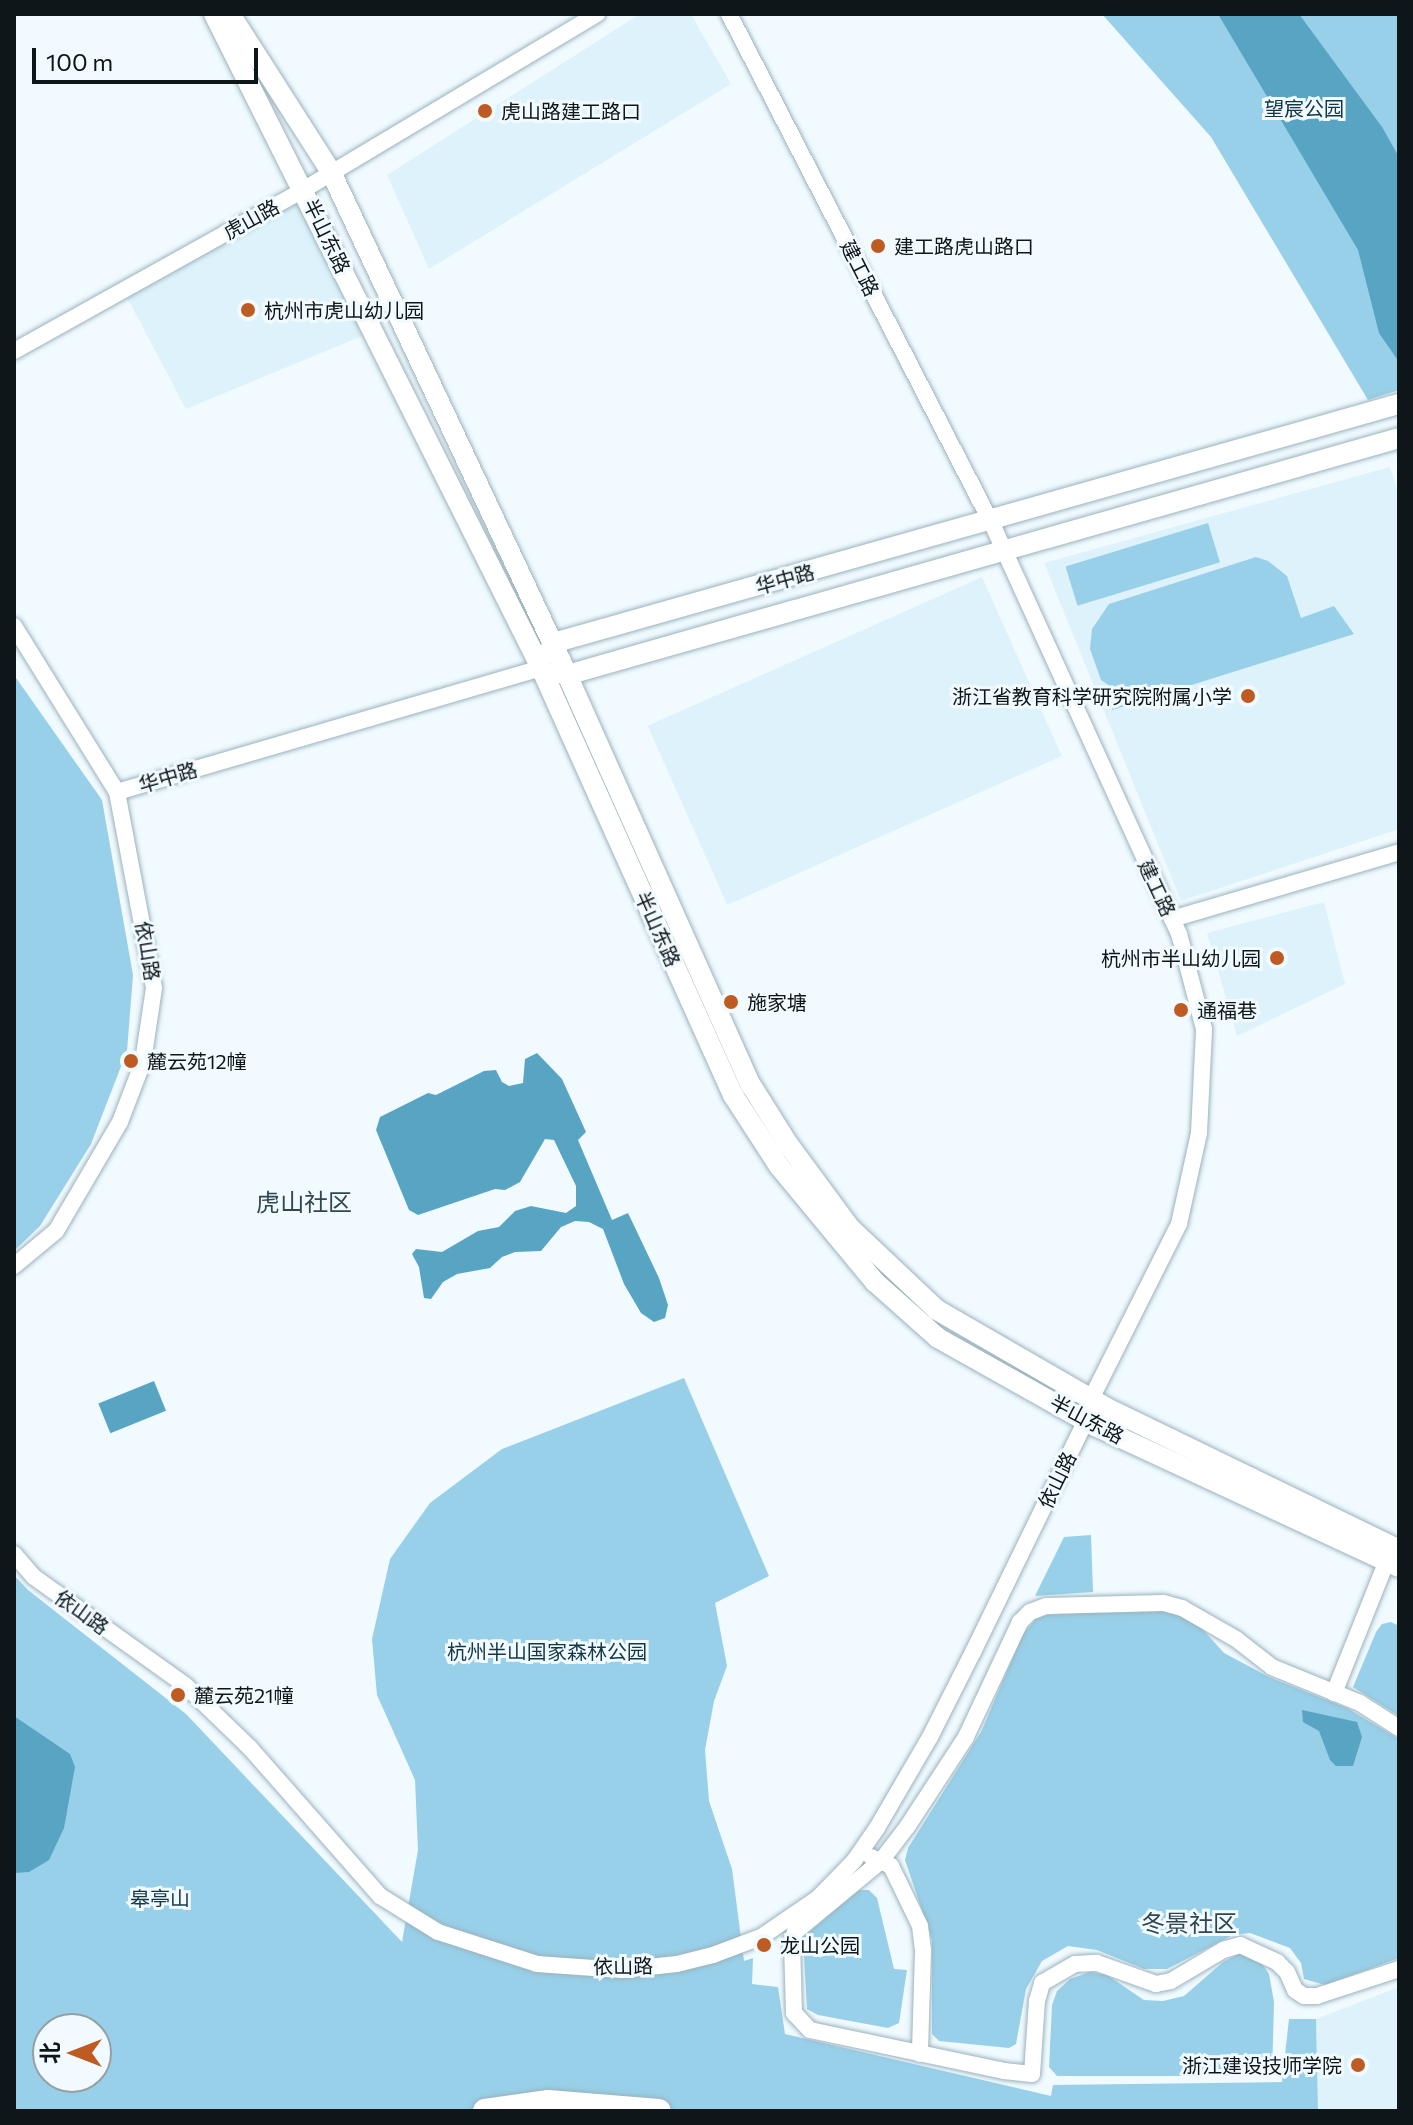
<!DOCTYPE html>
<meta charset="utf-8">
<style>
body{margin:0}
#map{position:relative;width:1413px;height:2125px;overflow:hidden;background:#f0faff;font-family:Commissioner,"Noto Sans SC",sans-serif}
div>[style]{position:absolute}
.built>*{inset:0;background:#def2fb;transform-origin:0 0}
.green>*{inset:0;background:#98d0e9;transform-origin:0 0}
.water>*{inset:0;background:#58a4c3;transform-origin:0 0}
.roads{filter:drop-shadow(0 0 2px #9ab2bc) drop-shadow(0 0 2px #9ab2bc)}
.minor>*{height:16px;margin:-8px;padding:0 8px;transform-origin:8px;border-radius:8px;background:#fff}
.major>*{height:20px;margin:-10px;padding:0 10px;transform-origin:10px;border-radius:10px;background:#fff}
.highway>*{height:24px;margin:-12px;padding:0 12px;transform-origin:12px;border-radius:12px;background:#fff}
.dots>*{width:22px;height:22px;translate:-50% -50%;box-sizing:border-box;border:4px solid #f0faff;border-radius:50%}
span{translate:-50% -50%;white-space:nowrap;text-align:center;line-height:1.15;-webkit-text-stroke:6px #f0faff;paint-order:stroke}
.park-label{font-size:20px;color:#143745}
.poi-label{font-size:20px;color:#0e161a}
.left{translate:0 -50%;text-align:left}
.right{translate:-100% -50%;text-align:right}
.street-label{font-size:20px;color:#0e161a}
.quarter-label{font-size:24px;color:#31464f}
.frame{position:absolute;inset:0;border:16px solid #0e161a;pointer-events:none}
.north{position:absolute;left:32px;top:2013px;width:80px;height:80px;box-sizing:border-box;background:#f0faff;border:2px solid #969fa3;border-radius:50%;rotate:270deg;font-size:22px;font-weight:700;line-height:32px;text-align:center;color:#0e161a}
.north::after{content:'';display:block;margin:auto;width:28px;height:36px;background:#be5b22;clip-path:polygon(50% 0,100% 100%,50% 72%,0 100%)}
.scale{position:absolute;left:32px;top:48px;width:226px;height:36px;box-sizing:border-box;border:4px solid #0e161a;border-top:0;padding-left:10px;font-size:24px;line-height:28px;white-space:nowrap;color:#0e161a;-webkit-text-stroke:6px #f0faff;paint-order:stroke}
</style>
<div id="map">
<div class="built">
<i style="clip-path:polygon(640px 14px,691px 14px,731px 84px,429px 269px,387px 175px)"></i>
<i style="clip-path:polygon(303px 190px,374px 331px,186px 409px,123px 290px)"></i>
<i style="clip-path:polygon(1390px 467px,1399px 496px,1399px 829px,1181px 901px,1044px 563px)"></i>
<i style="left:982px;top:577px;width:196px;height:366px;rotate:66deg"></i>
<i style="clip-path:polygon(1324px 902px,1345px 984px,1237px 1036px,1207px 933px)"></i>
<i style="clip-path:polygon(1399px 1987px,1399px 2111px,1318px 2111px,1316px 2019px)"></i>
</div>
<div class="green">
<i style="clip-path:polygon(1102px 14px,1399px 14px,1399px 390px,1368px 400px,1211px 137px)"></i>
<i style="left:1208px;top:523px;width:41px;height:149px;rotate:73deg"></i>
<i style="clip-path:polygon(1256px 557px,1268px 561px,1287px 576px,1301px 618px,1334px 606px,1354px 634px,1112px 710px,1105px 692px,1113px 688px,1101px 680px,1090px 649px,1092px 629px,1109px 604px)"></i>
<i style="clip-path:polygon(14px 675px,102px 800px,133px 975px,127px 1051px,91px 1144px,40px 1226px,14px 1251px)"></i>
<i style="clip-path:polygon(evenodd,684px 1378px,769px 1576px,715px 1603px,727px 1666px,714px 1701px,705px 1750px,709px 1801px,732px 1869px,744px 1961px,753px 1958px,752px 1984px,778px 1987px,785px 2034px,1051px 2096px,1053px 2085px,1282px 2082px,1289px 2019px,1316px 2019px,1318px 2111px,14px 2111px,14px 1575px,28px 1590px,186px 1714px,402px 1942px,418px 1850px,415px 1780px,377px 1695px,372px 1639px,390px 1559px,430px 1503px,502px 1449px,684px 1378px,48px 2029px,96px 2029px,96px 2077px,48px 2077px,48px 2029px)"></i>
<i style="clip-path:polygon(1091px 1535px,1093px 1592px,1035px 1596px,1064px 1537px)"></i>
<i style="clip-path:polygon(1168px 1608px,1196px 1622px,1224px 1653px,1269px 1677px,1347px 1708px,1399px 1739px,1399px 1958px,1325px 1985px,1304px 1979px,1301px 1963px,1290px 1948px,1250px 1933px,1233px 1935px,1167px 1969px,1144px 1969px,1097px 1950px,1068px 1946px,1042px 1961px,1026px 1989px,1016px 2044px,1009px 2048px,939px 2041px,932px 2034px,932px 1940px,905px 1860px,908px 1848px,981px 1732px,1023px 1634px,1036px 1619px,1047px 1615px)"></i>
<i style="clip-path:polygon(1391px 1622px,1399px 1626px,1399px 1716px,1353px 1687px,1376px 1632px,1382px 1624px)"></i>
<i style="clip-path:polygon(859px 1890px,869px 1890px,877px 1898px,894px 1969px,907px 1970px,899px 2023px,888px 2028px,818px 2015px,807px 2009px,803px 1937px)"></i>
<i style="clip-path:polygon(1241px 1953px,1258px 1958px,1269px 1974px,1274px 2002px,1272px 2076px,1057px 2076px,1049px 2067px,1052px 2005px,1057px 1991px,1070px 1979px,1090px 1972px,1107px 1975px,1144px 2000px,1163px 2001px,1184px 1996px,1223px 1962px)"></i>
</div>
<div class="water">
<i style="clip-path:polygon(1218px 14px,1299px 14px,1382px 127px,1399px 157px,1399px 362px,1379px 333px,1358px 250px)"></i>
<i style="clip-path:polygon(537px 1053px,562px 1079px,586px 1132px,578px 1140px,612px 1220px,628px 1213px,659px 1278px,668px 1305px,665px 1318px,654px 1322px,641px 1313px,624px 1284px,603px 1229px,589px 1222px,575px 1221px,561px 1227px,541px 1251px,515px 1252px,502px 1257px,490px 1268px,457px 1274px,443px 1282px,431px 1299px,424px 1298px,419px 1267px,412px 1254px,416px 1249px,442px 1252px,478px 1231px,499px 1227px,515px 1211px,531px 1206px,566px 1213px,576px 1206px,576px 1186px,554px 1140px,545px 1139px,520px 1182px,505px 1190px,495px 1189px,418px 1215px,409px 1210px,376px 1130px,380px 1117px,428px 1093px,436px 1095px,484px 1071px,496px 1070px,502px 1082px,509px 1086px,523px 1083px,525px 1059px)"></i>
<i style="left:154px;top:1381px;width:32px;height:60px;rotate:68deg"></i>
<i style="clip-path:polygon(1302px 1710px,1357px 1722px,1362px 1737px,1353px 1766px,1336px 1766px,1330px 1760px,1319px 1731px,1303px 1722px)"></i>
<i style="clip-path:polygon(14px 1716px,70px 1754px,75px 1767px,64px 1828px,49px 1860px,29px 1872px,14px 1873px)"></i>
</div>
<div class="roads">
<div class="minor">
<i style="left:14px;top:351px;width:331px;rotate:-29.1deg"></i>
<i style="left:303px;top:190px;width:343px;rotate:-30.9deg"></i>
<i style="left:14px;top:626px;width:195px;rotate:58.2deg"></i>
<i style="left:117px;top:792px;width:199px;rotate:79.3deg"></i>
<i style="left:154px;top:988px;width:75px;rotate:98.5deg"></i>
<i style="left:143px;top:1062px;width:64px;rotate:111deg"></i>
<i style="left:120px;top:1122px;width:126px;rotate:120.4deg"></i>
<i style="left:56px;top:1231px;width:55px;rotate:140.2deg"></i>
<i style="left:117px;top:792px;width:442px;rotate:-16.3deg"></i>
<i style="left:1172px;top:919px;width:237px;rotate:-16.4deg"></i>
<i style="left:14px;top:1554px;width:30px;rotate:49deg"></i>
<i style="left:34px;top:1577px;width:187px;rotate:35.6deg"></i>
<i style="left:186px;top:1686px;width:89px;rotate:44.1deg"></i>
<i style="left:250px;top:1748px;width:197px;rotate:48.7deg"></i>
<i style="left:380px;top:1896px;width:68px;rotate:31.8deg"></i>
<i style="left:438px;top:1932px;width:104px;rotate:17.9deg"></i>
<i style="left:537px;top:1964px;width:85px;rotate:4deg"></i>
<i style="left:622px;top:1970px;width:55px;rotate:-6.2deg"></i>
<i style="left:677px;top:1964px;width:37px;rotate:-14deg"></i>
<i style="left:713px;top:1955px;width:51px;rotate:-20.6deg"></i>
<i style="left:761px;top:1937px;width:69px;rotate:-34.4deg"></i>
<i style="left:818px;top:1898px;width:52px;rotate:-45.8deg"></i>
<i style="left:854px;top:1861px;width:40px;rotate:-55.1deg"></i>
<i style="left:877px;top:1828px;width:105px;rotate:-59.8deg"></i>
<i style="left:930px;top:1737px;width:95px;rotate:-63.2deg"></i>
<i style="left:973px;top:1652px;width:258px;rotate:-64deg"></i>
<i style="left:1086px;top:1420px;width:22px;rotate:-77deg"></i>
<i style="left:1091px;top:1399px;width:196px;rotate:-63.3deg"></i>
<i style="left:1179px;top:1224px;width:93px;rotate:-77.6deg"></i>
<i style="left:1199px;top:1133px;width:104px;rotate:-87.2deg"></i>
<i style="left:1204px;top:1029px;width:98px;rotate:-104.7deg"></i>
<i style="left:1179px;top:934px;width:453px;rotate:-114.5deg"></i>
<i style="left:991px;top:522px;width:572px;rotate:-117.28deg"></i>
<i style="left:1334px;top:1693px;width:151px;rotate:-68.2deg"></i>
<i style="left:1399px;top:1728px;width:46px;rotate:-147.3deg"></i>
<i style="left:1360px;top:1703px;width:95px;rotate:-157.8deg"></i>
<i style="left:1272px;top:1667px;width:46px;rotate:-142.1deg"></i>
<i style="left:1236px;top:1639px;width:62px;rotate:-150.1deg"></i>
<i style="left:1182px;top:1608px;width:20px;rotate:-165deg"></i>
<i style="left:1163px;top:1603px;width:117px;rotate:178.5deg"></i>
<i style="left:1046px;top:1606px;width:17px;rotate:159deg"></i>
<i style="left:1030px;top:1612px;width:14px;rotate:135deg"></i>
<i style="left:1020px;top:1622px;width:127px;rotate:115.2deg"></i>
<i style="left:966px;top:1737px;width:108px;rotate:123.2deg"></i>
<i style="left:907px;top:1827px;width:43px;rotate:127.4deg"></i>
<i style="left:881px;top:1861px;width:112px;rotate:140.5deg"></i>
<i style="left:795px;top:1932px;width:10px;rotate:107deg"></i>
<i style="left:792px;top:1942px;width:71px;rotate:88.4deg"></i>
<i style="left:794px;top:2013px;width:23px;rotate:47deg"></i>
<i style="left:810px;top:2030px;width:198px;rotate:11.9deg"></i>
<i style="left:1004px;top:2071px;width:28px;rotate:6deg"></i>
<i style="left:1032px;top:2074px;width:73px;rotate:-86.1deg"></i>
<i style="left:1037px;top:2001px;width:19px;rotate:-74deg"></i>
<i style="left:1042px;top:1983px;width:38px;rotate:-30deg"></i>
<i style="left:1075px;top:1964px;width:22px;rotate:-3deg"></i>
<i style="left:1097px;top:1963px;width:63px;rotate:19.6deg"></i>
<i style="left:1156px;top:1984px;width:15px;rotate:-11deg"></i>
<i style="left:1171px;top:1981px;width:61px;rotate:-30.8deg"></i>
<i style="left:1223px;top:1950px;width:18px;rotate:-16deg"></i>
<i style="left:1240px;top:1945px;width:41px;rotate:24.7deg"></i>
<i style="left:1277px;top:1962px;width:14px;rotate:45deg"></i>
<i style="left:1287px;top:1972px;width:20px;rotate:66deg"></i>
<i style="left:1295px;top:1990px;width:11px;rotate:34deg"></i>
<i style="left:1304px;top:1996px;width:13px"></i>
<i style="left:1317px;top:1996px;width:86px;rotate:-18.2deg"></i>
<i style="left:871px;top:1857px;width:22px;rotate:24deg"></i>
<i style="left:891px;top:1866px;width:67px;rotate:64.2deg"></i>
<i style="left:920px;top:1926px;width:24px;rotate:83deg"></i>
<i style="left:923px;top:1950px;width:104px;rotate:91.7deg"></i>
</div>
<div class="major">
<i style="left:214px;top:14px;width:731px;rotate:63.43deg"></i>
<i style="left:541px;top:668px;width:468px;rotate:65.8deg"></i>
<i style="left:733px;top:1095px;width:85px;rotate:57.1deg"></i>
<i style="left:779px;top:1166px;width:151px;rotate:50.4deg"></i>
<i style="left:875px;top:1282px;width:84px;rotate:41.6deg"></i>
<i style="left:938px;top:1338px;width:180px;rotate:29.3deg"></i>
<i style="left:1095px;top:1426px;width:335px;rotate:24.9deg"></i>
<i style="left:230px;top:14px;width:188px;rotate:57.4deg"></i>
<i style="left:331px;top:172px;width:538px;rotate:64.82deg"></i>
<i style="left:560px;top:659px;width:467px;rotate:65.9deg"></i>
<i style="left:751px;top:1085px;width:70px;rotate:57.9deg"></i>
<i style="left:788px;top:1144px;width:104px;rotate:53.6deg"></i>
<i style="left:850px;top:1228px;width:120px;rotate:43.3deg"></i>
<i style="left:937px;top:1310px;width:194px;rotate:30deg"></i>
<i style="left:1105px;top:1407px;width:327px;rotate:25.9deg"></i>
<i style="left:548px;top:654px;width:12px;rotate:-66deg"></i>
<i style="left:553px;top:643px;width:879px;rotate:-15.78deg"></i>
<i style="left:556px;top:672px;width:11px;rotate:15deg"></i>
<i style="left:567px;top:675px;width:865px;rotate:-15.9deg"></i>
</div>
<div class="highway">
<i style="left:485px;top:2111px;width:64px;rotate:-8.1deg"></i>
<i style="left:548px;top:2102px;width:111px;rotate:4.6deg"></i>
</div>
</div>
<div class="dots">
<i style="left:485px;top:111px;background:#be5b22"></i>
<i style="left:878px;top:246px;background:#be5b22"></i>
<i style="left:248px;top:310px;background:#be5b22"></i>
<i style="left:1248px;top:696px;background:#be5b22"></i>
<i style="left:1277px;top:958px;background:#be5b22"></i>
<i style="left:731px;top:1002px;background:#be5b22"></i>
<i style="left:1181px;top:1010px;background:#be5b22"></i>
<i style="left:131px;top:1061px;background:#be5b22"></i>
<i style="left:178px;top:1695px;background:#be5b22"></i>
<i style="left:764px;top:1945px;background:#be5b22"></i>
<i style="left:1358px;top:2065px;background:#be5b22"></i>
</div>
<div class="park-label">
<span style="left:1304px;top:108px">望宸公园</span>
<span style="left:547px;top:1651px">杭州半山国家森林公园</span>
<span style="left:160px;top:1898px">皋亭山</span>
</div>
<div class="poi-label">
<span class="left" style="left:501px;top:111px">虎山路建工路口</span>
<span class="left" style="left:894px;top:246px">建工路虎山路口</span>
<span class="left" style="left:264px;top:310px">杭州市虎山幼儿园</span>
<span class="right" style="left:1232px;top:696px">浙江省教育科学研究院附属小学</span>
<span class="right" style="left:1261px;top:958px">杭州市半山幼儿园</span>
<span class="left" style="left:747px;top:1002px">施家塘</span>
<span class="left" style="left:1197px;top:1010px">通福巷</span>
<span class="left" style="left:147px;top:1061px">麓云苑12幢</span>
<span class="left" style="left:194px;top:1695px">麓云苑21幢</span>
<span class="left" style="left:780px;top:1945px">龙山公园</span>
<span class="right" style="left:1342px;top:2065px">浙江建设技师学院</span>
</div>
<div class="street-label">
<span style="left:251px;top:219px;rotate:-29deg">虎山路</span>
<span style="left:327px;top:236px;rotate:64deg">半山东路</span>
<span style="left:860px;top:268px;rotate:63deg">建工路</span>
<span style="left:785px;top:579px;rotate:-15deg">华中路</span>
<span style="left:168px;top:777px;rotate:-16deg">华中路</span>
<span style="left:1157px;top:888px;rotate:65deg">建工路</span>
<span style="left:658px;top:929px;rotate:66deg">半山东路</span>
<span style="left:148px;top:951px;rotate:81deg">依山路</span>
<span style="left:1087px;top:1419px;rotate:28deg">半山东路</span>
<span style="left:1057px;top:1480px;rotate:-64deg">依山路</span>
<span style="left:82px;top:1612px;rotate:36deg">依山路</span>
<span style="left:623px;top:1966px;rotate:-1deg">依山路</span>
</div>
<div class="quarter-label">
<span style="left:304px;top:1202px">虎山社区</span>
<span style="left:1189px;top:1923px">冬景社区</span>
</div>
<div class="frame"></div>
<div class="north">北</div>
<div class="scale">100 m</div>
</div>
